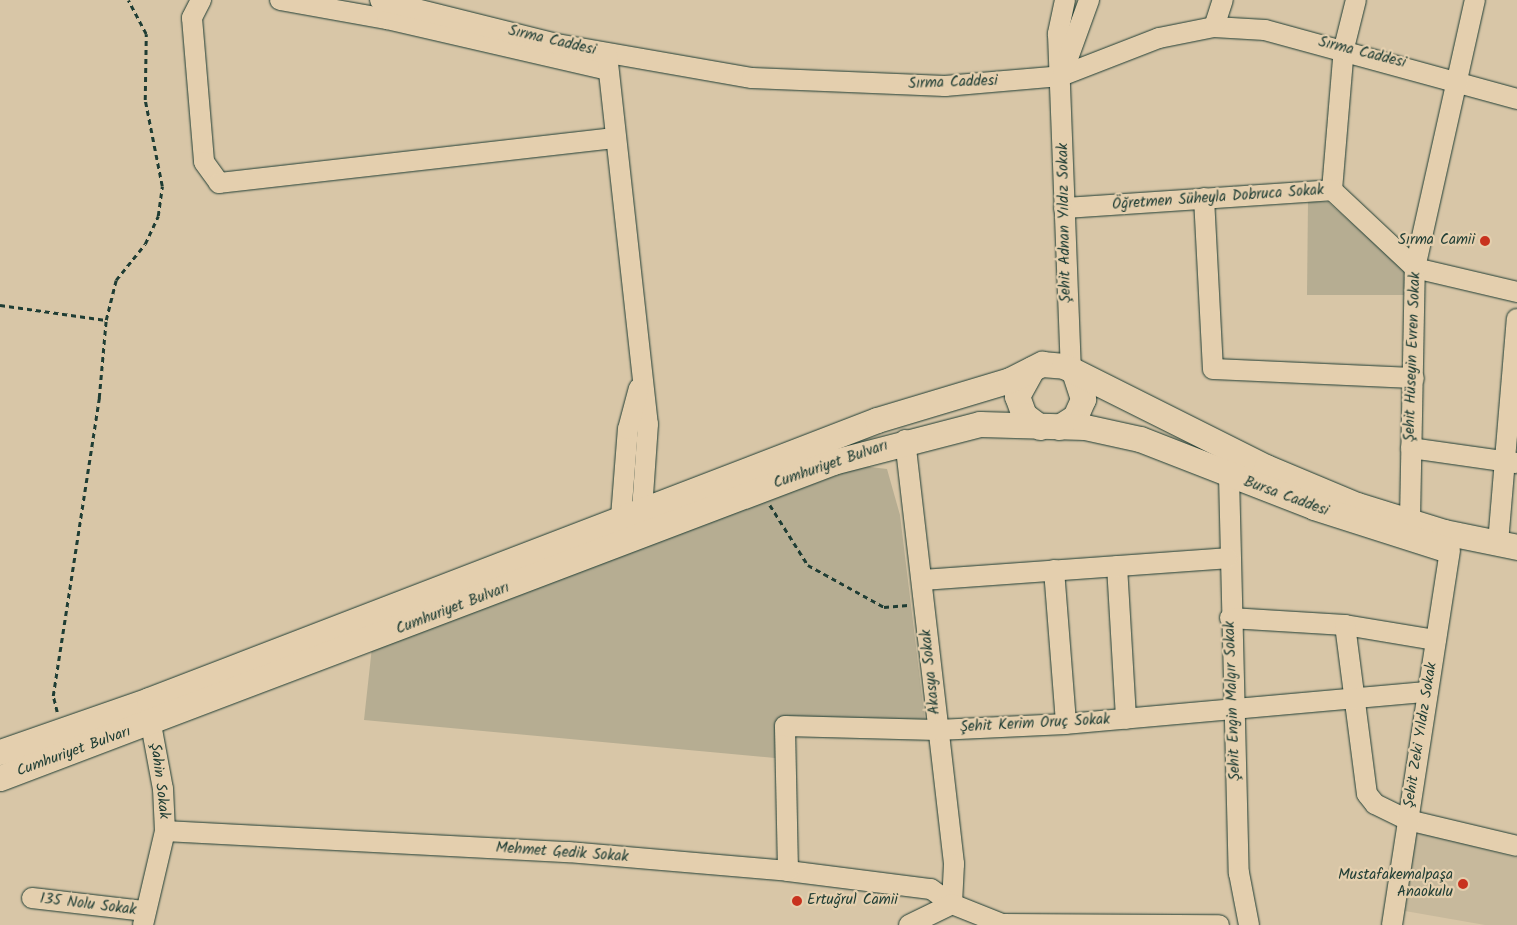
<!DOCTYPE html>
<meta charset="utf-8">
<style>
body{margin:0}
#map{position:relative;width:1517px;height:925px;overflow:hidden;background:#d8c6a7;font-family:Kalam,sans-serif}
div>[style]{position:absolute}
.built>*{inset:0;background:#c7b99c}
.green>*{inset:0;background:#b6ad92}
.path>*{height:2.5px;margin-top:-1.25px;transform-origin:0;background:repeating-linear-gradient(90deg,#1f3d34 0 5px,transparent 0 9px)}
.roads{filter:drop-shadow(0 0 1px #1f3d34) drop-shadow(0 0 1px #1f3d34)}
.minor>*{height:20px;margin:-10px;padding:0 10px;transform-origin:10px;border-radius:10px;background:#e4cfae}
.major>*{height:25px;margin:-12.5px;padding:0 12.5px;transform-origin:12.5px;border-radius:12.5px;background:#e4cfae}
.dots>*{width:14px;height:14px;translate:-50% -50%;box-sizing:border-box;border:2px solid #e4cfae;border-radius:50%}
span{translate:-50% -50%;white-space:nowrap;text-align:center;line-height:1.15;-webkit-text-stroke:4.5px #e4cfae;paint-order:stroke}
.street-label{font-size:15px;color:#1f3d34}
.poi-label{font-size:15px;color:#1f3d34}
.right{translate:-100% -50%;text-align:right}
.left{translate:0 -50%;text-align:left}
</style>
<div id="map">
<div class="built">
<i style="clip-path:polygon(1422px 832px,1517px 858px,1517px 925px,1485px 925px,1405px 911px,1414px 838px)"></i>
</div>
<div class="green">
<i style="clip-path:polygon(1308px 201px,1328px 202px,1407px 272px,1409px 295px,1307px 295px)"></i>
<i style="clip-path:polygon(862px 466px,887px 469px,900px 515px,925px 720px,775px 722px,775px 758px,364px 720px,372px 647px)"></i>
</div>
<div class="path">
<i style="left:0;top:305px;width:107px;rotate:8.1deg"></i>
<i style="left:770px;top:505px;width:71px;rotate:57.7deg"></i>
<i style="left:808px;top:565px;width:87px;rotate:28.9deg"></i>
<i style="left:884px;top:607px;width:24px;rotate:-5deg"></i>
<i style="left:57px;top:712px;width:16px;rotate:-104deg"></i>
<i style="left:53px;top:696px;width:302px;rotate:-81.2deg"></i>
<i style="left:99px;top:398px;width:78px;rotate:-84.9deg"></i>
<i style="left:106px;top:320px;width:41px;rotate:-76deg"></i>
<i style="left:116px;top:280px;width:46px;rotate:-51.1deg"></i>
<i style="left:145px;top:244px;width:31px;rotate:-65deg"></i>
<i style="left:158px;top:216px;width:30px;rotate:-82deg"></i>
<i style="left:162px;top:186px;width:88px;rotate:-101.2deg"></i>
<i style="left:145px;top:100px;width:66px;rotate:-89.1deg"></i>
<i style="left:146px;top:34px;width:38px;rotate:-118deg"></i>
</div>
<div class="roads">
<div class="minor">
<i style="left:201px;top:0;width:20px;rotate:117deg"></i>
<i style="left:192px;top:18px;width:144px;rotate:85.2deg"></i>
<i style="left:204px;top:162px;width:26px;rotate:54deg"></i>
<i style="left:219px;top:183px;width:399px;rotate:-6.5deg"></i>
<i style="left:280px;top:0;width:109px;rotate:10.1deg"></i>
<i style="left:387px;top:19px;width:227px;rotate:13deg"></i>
<i style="left:380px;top:0;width:182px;rotate:14deg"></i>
<i style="left:557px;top:44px;width:198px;rotate:9.9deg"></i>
<i style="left:752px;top:78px;width:193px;rotate:2.4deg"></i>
<i style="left:945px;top:86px;width:116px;rotate:-4.9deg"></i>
<i style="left:1061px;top:76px;width:105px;rotate:-21.2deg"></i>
<i style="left:1159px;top:38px;width:56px;rotate:-11.3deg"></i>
<i style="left:1214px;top:27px;width:51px;rotate:3.4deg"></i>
<i style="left:1265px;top:30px;width:261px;rotate:15.3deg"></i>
<i style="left:1065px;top:0;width:35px;rotate:102deg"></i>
<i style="left:1058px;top:34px;width:337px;rotate:87.8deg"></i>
<i style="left:1214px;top:27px;width:28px;rotate:-72deg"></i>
<i style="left:607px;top:54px;width:372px;rotate:83.7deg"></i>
<i style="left:648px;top:424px;width:85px;rotate:94deg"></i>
<i style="left:1063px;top:72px;width:77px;rotate:-70.1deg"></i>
<i style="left:1332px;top:190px;width:143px;rotate:-85.2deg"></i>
<i style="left:1344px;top:48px;width:49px;rotate:-76deg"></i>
<i style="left:1204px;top:198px;width:171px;rotate:87deg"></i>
<i style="left:1213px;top:369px;width:201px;rotate:2.6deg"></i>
<i style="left:1064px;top:208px;width:269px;rotate:-3.8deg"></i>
<i style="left:1332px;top:190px;width:114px;rotate:43.2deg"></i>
<i style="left:1415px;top:268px;width:105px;rotate:13.2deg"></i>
<i style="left:905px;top:440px;width:427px;rotate:83.4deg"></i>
<i style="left:954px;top:864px;width:40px;rotate:92.9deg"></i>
<i style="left:1411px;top:448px;width:107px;rotate:8.1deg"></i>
<i style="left:1229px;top:476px;width:397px;rotate:88.6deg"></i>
<i style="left:1239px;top:873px;width:53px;rotate:79.1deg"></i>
<i style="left:621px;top:517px;width:88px;rotate:-85.5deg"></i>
<i style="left:628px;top:429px;width:42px;rotate:-75deg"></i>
<i style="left:1410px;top:520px;width:252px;rotate:-88.9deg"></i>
<i style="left:1415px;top:268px;width:275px;rotate:-77.4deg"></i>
<i style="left:1498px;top:543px;width:225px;rotate:-85.2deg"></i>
<i style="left:1117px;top:566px;width:153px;rotate:86.6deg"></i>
<i style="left:1054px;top:570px;width:154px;rotate:85.5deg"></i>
<i style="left:922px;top:580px;width:306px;rotate:-4.1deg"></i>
<i style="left:1230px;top:618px;width:115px;rotate:3.5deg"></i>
<i style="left:1345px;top:625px;width:92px;rotate:9.4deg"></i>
<i style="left:1345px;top:625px;width:170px;rotate:82.6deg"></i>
<i style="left:1367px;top:794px;width:13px;rotate:51deg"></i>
<i style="left:1375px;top:804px;width:37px;rotate:26deg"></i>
<i style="left:1408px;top:820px;width:112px;rotate:13.4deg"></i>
<i style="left:165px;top:831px;width:404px;rotate:3deg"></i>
<i style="left:568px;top:852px;width:221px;rotate:4.9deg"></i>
<i style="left:788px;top:871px;width:144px;rotate:7.2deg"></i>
<i style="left:931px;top:889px;width:26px;rotate:36deg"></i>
<i style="left:952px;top:904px;width:54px;rotate:21.8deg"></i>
<i style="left:1002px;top:924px;width:217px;rotate:0.3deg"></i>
<i style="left:788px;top:871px;width:145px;rotate:-91.2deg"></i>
<i style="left:785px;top:726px;width:152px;rotate:1.5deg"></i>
<i style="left:937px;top:730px;width:129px;rotate:-2.7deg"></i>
<i style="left:1066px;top:724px;width:363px;rotate:-5.1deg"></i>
<i style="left:32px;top:898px;width:114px;rotate:6.6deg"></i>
<i style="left:143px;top:925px;width:97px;rotate:-76.8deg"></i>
<i style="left:165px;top:831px;width:42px;rotate:-92.7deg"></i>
<i style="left:163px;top:789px;width:66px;rotate:-100.5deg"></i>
<i style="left:909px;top:925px;width:48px;rotate:-26deg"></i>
<i style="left:1392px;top:925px;width:379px;rotate:-81.2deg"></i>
</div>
<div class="major">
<i style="left:1032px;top:369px;width:31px;rotate:119deg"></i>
<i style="left:1017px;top:396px;width:20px;rotate:70deg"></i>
<i style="left:1024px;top:415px;width:20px;rotate:37deg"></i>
<i style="left:1059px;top:427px;width:19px;rotate:-32deg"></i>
<i style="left:1075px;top:417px;width:20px;rotate:-66deg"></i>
<i style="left:1083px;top:399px;width:28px;rotate:-108deg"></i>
<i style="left:0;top:752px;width:158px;rotate:-19.2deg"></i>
<i style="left:149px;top:700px;width:780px;rotate:-21.04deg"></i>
<i style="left:877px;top:420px;width:139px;rotate:-16.7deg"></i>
<i style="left:1010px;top:380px;width:36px;rotate:-27deg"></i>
<i style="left:1042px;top:364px;width:22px;rotate:5deg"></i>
<i style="left:1064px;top:366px;width:226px;rotate:26.6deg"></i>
<i style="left:1266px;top:467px;width:99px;rotate:22.7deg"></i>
<i style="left:1357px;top:505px;width:91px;rotate:17.2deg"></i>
<i style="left:1444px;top:532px;width:75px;rotate:11.6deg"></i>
<i style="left:0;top:778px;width:891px;rotate:-20.77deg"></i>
<i style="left:833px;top:462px;width:152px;rotate:-14.5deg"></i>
<i style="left:980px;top:424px;width:105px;rotate:1.6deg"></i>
<i style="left:1085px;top:427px;width:56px;rotate:12.3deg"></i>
<i style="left:1140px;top:439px;width:187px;rotate:21.3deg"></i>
<i style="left:1314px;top:507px;width:139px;rotate:17.7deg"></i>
</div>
</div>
<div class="dots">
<i style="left:1485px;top:241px;background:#c8321e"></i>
<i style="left:1463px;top:884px;background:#c8321e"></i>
<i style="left:797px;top:901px;background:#c8321e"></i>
</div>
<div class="street-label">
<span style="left:552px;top:41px;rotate:13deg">Sırma Caddesi</span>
<span style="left:1362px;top:53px;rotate:14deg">Sırma Caddesi</span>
<span style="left:953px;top:83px;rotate:-2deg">Sırma Caddesi</span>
<span style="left:1218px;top:198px;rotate:-4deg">Öğretmen Süheyla Dobruca Sokak</span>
<span style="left:1065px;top:223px;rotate:-91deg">Şehit Adnan Yıldız Sokak</span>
<span style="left:1413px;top:357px;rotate:-88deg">Şehit Hüseyin Evren Sokak</span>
<span style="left:831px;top:465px;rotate:-19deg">Cumhuriyet Bulvarı</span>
<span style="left:1286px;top:497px;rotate:20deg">Bursa Caddesi</span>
<span style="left:453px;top:609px;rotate:-21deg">Cumhuriyet Bulvarı</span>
<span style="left:931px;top:672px;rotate:-96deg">Akasya Sokak</span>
<span style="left:1233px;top:701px;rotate:-92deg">Şehit Engin Malgır Sokak</span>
<span style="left:1035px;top:724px;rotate:-3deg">Şehit Kerim Oruç Sokak</span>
<span style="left:1421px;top:735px;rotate:-81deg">Şehit Zeki Yıldız Sokak</span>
<span style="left:74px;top:752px;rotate:-20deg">Cumhuriyet Bulvarı</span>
<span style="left:159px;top:781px;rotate:83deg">Şahin Sokak</span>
<span style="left:562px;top:853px;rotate:4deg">Mehmet Gedik Sokak</span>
<span style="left:88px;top:905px;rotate:7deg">135 Nolu Sokak</span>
</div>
<div class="poi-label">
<span class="right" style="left:1475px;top:241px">Sırma Camii</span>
<span class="right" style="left:1453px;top:884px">Mustafakemalpaşa<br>Anaokulu</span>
<span class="left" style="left:807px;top:901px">Ertuğrul Camii</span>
</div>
</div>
